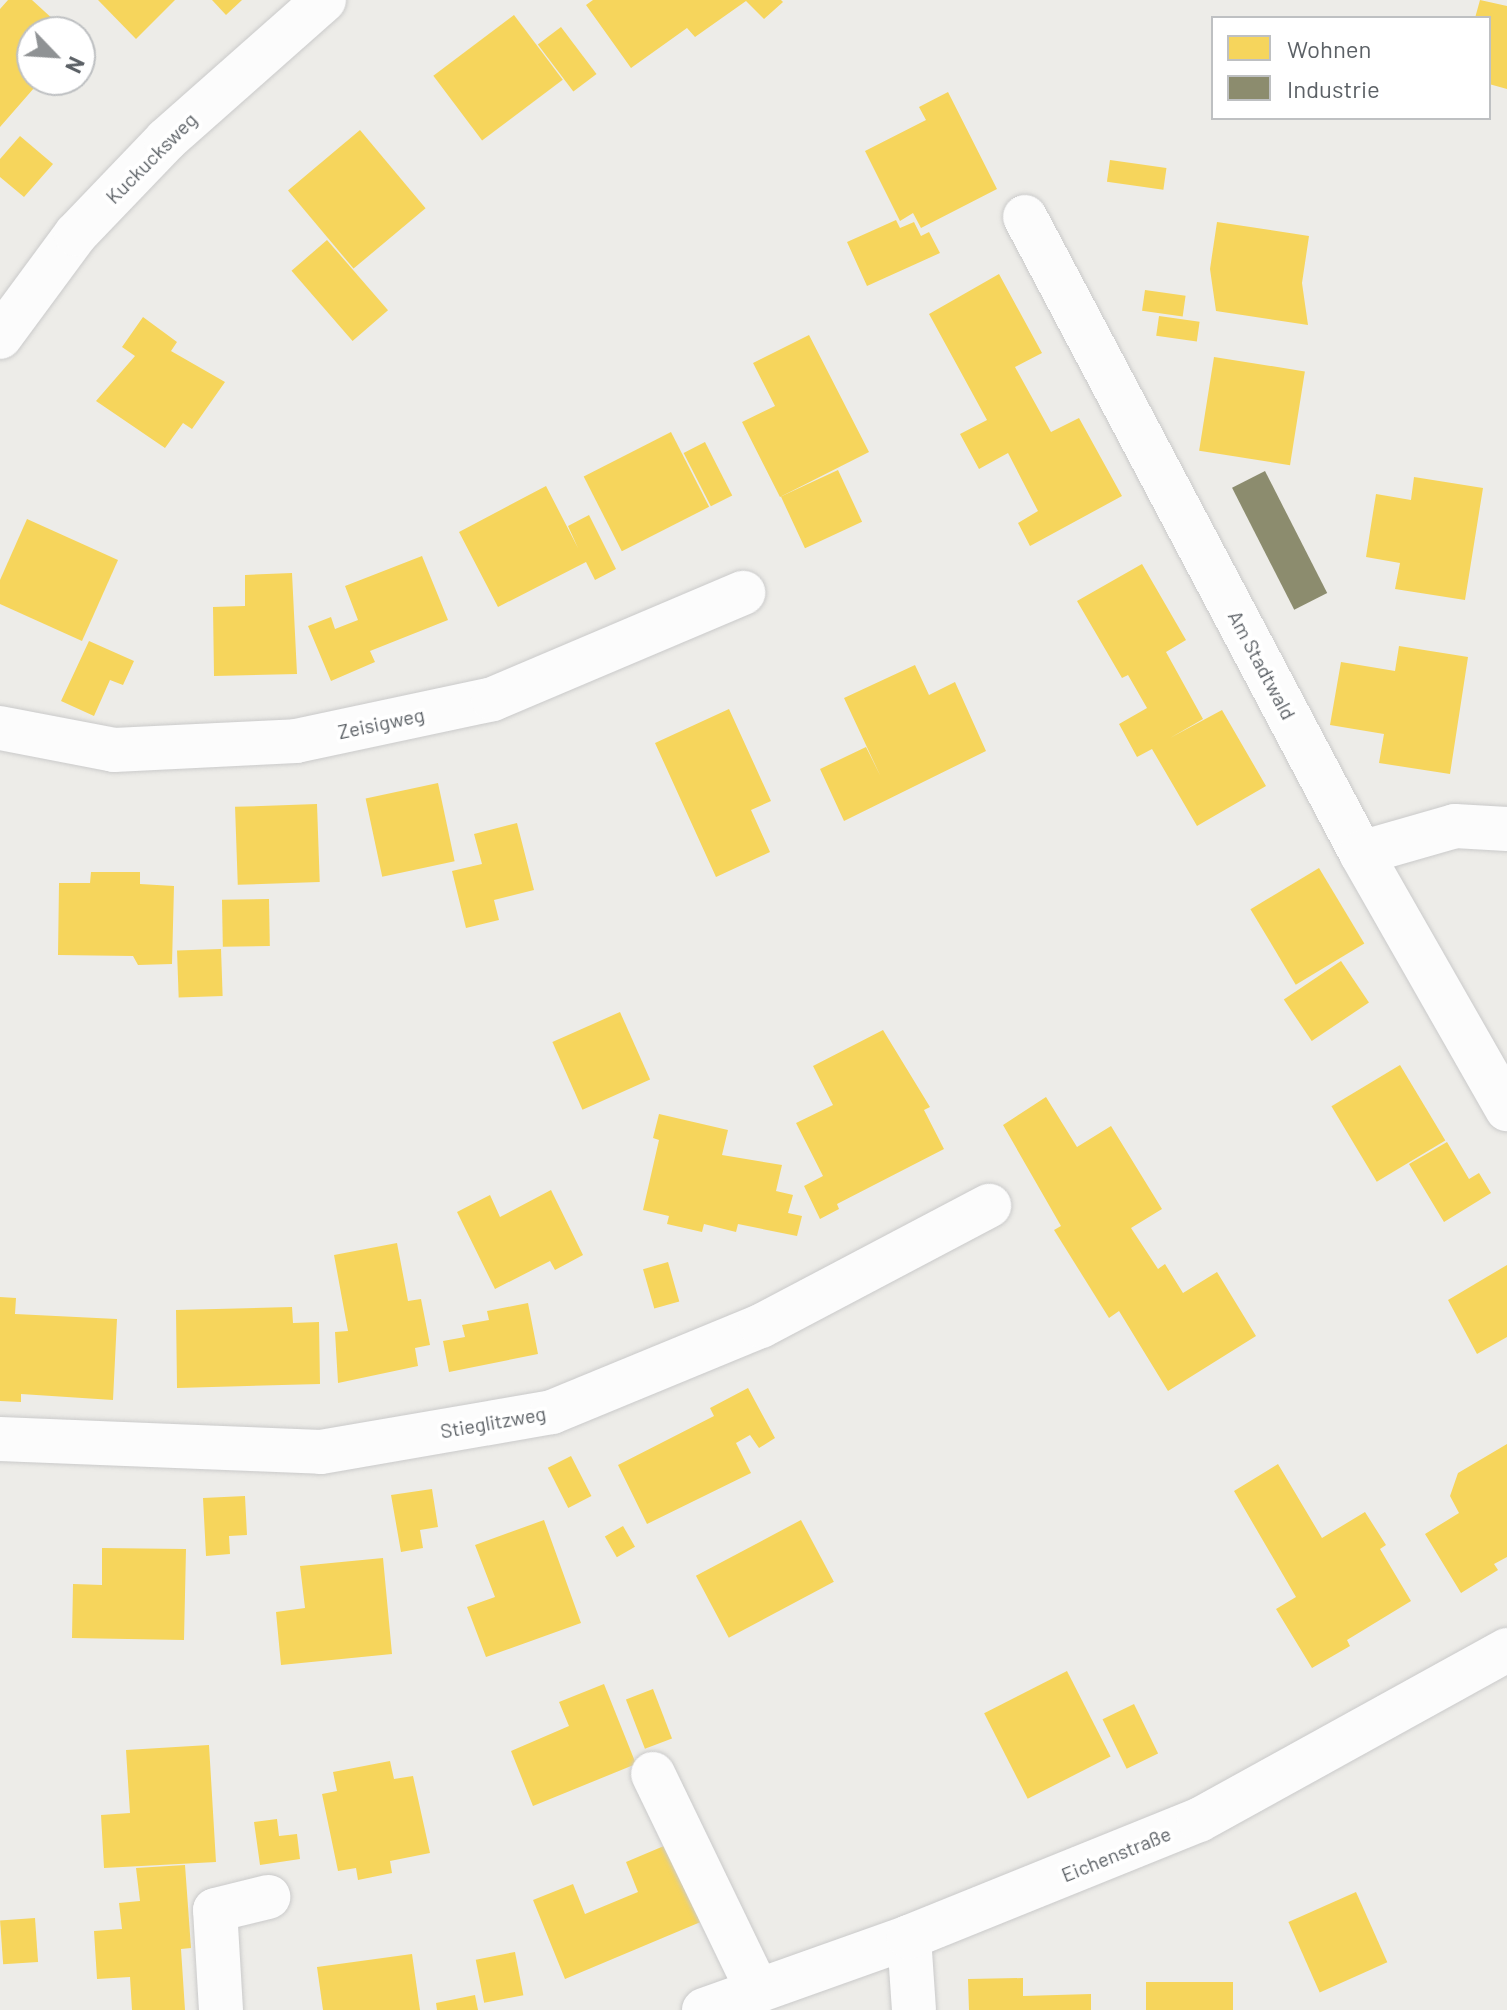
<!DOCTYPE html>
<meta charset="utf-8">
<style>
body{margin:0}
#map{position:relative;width:1507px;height:2010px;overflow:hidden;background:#edece8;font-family:Barlow,sans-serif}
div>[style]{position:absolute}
.homes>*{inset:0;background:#f6d55c;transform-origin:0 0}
.industry>*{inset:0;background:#8c8c6e;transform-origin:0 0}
.roads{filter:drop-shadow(0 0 2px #cacaca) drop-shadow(0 0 2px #cacaca)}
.minor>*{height:44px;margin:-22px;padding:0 22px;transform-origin:22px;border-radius:22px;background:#fcfcfc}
span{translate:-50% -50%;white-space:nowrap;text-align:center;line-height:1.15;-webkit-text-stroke:8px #fff;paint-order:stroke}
.street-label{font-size:20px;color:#5c6166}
.legend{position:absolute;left:1211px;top:16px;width:280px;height:104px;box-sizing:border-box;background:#fff;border:2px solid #bec0c2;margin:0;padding:10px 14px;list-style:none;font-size:24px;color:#5c6166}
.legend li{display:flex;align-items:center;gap:16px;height:40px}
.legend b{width:40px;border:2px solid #bec0c2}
.north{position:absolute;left:16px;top:16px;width:80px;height:80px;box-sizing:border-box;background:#fff;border:2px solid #bec0c2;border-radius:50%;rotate:115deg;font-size:22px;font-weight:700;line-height:32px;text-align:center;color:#5c6166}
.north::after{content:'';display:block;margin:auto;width:28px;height:36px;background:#8f9294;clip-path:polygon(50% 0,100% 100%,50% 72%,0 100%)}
</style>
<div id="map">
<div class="homes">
<i style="clip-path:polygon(8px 0,32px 0,67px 32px,32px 32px,32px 80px,41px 80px,0 127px,0 9px)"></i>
<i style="clip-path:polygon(98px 0,175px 0,136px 39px)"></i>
<i style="clip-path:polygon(212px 0,242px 0,226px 15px)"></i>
<i style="clip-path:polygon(593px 0,781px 0,783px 2px,764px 19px,746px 1px,695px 37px,687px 28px,631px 68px,586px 5px)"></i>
<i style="clip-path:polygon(1480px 0,1507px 6px,1507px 89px,1489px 84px,1489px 18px,1475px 18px)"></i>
<i style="left:514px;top:15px;width:81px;height:101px;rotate:53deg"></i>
<i style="left:561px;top:27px;width:59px;height:29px;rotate:53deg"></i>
<i style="clip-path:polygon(948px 92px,997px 189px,921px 228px,913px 213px,900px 221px,865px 151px,926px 120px,919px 107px)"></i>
<i style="left:360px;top:130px;width:102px;height:94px;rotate:50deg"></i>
<i style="clip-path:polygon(20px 136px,53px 164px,24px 197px,0 177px,0 159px)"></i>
<i style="left:1110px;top:160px;width:57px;height:22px;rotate:8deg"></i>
<i style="clip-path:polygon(896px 220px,900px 228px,914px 222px,921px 236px,929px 232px,940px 253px,867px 286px,847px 242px)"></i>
<i style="clip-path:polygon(1217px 222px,1309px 236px,1302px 283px,1308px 325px,1216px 311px,1210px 269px)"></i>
<i style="left:327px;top:240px;width:93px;height:47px;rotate:49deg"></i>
<i style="clip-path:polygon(999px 274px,1042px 353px,1015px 367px,1051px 432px,1079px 418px,1122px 496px,1030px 546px,1018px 523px,1038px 511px,1008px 453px,979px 469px,960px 434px,987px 420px,929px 314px)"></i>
<i style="left:1145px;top:290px;width:41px;height:21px;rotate:8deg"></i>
<i style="left:1159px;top:316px;width:41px;height:20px;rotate:8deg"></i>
<i style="clip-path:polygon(143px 317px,177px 342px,171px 351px,225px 382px,192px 429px,183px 423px,165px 448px,96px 401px,135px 356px,122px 347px)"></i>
<i style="clip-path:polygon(809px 335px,869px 452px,780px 497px,742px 422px,775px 406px,753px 363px)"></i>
<i style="left:1214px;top:357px;width:92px;height:95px;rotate:9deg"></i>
<i style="left:671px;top:432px;width:84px;height:98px;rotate:63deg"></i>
<i style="left:705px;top:442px;width:60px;height:24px;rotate:63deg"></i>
<i style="left:838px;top:470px;width:57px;height:63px;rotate:65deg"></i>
<i style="clip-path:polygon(1414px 477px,1483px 488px,1465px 600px,1395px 589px,1400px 563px,1366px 557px,1376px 494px,1411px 500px)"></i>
<i style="clip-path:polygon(546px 486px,578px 548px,568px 526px,589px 515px,616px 569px,595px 580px,586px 562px,498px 607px,459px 532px)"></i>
<i style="clip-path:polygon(27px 519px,118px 560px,82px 641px,0 604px,0 580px)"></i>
<i style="clip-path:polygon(422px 556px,448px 620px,370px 651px,375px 662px,331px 681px,308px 626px,331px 617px,335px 629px,358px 620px,345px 586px)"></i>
<i style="clip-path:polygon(1142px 564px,1186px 640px,1166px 652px,1203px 719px,1170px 738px,1222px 710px,1266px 786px,1197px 826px,1152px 749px,1137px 757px,1119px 724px,1147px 708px,1128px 675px,1122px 678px,1077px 601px)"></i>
<i style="clip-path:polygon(292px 573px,297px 674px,214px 676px,213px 607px,245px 606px,245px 575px)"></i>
<i style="clip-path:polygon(89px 641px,134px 661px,123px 685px,110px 680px,94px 716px,61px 701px)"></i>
<i style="clip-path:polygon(1399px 646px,1468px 657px,1450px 774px,1379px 763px,1384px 734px,1330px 725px,1341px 662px,1395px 671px)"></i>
<i style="clip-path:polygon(915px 665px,929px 695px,955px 682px,986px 751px,844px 821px,820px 769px,866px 747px,880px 775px,844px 698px)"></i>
<i style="clip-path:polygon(729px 709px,771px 801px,751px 810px,770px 852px,716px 877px,655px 743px)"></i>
<i style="left:438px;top:783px;width:80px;height:74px;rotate:78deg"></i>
<i style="left:317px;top:804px;width:78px;height:82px;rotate:88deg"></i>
<i style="clip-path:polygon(517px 823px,534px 890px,494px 900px,499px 920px,466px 928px,452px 871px,482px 864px,474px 834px)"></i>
<i style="left:1319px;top:868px;width:88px;height:80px;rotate:59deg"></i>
<i style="clip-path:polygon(91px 872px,140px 872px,140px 884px,174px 886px,172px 964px,138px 965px,133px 956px,58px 955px,59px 883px,90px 883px)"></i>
<i style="left:269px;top:899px;width:47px;height:47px;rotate:89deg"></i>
<i style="left:221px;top:949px;width:47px;height:44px;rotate:88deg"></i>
<i style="left:1341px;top:961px;width:50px;height:69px;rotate:56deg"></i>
<i style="left:620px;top:1012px;width:74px;height:74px;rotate:66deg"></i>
<i style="clip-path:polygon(883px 1030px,930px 1107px,924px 1110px,944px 1149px,837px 1204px,839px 1209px,820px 1219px,804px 1186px,823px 1176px,796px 1123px,833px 1105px,813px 1066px)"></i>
<i style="left:1400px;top:1065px;width:88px;height:80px;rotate:59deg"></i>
<i style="clip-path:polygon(1046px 1097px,1077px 1147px,1111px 1126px,1162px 1209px,1131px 1228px,1158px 1269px,1165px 1264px,1183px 1293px,1217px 1272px,1256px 1336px,1168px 1391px,1119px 1311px,1109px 1318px,1054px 1230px,1061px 1226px,1003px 1125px)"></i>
<i style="clip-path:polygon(659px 1114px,728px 1130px,722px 1155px,782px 1165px,776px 1191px,793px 1195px,788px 1213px,802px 1216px,797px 1236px,738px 1224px,736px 1232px,704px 1224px,702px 1232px,667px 1224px,669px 1216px,643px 1210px,659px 1140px,653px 1138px)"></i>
<i style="clip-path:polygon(1447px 1142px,1469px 1179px,1479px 1173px,1491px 1193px,1444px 1222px,1409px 1164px)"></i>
<i style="clip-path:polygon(551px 1190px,583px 1255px,555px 1270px,550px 1261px,495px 1289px,457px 1212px,490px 1195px,500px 1217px)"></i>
<i style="clip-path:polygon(397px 1243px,408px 1301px,421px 1299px,430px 1345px,415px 1348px,418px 1366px,338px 1383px,335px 1332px,348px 1331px,334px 1255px)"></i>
<i style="left:668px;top:1262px;width:41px;height:26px;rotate:74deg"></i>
<i style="clip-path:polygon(1507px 1265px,1507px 1337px,1477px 1354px,1448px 1300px)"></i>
<i style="clip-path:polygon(0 1297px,16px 1298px,15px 1314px,117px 1319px,113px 1400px,21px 1394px,21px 1402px,0 1401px)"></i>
<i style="clip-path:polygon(528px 1303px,538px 1354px,449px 1372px,443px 1341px,465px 1337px,462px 1325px,489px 1320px,487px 1311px)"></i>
<i style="clip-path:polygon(292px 1307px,293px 1323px,319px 1322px,320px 1384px,177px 1388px,176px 1310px)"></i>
<i style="clip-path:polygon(748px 1388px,775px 1438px,759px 1448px,750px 1435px,736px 1443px,751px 1473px,647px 1524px,618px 1465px,714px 1416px,710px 1408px)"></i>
<i style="clip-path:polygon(1507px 1444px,1507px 1557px,1494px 1564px,1498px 1570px,1461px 1593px,1425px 1534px,1459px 1513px,1450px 1496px,1458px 1473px)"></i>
<i style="left:571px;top:1456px;width:45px;height:26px;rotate:63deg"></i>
<i style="clip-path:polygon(1278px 1464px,1322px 1538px,1365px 1512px,1386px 1545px,1380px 1549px,1411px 1601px,1347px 1640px,1350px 1646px,1312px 1668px,1276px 1609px,1296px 1597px,1234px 1491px)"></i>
<i style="clip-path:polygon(432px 1489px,438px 1527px,420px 1530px,423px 1548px,401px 1552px,391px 1495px)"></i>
<i style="clip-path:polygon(245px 1496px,247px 1535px,229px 1536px,230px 1554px,206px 1556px,203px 1498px)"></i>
<i style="clip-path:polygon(544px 1520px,581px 1623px,486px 1657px,467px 1607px,495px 1597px,475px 1545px)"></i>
<i style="left:801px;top:1520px;width:70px;height:119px;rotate:62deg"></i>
<i style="left:623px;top:1526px;width:24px;height:21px;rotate:60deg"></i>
<i style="clip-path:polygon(102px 1548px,186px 1549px,184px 1640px,72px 1638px,73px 1584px,102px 1585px)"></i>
<i style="clip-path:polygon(383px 1558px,392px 1654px,281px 1665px,276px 1612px,305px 1608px,300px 1566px)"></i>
<i style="left:1067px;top:1671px;width:96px;height:93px;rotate:63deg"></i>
<i style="clip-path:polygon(604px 1684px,636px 1764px,533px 1806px,511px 1751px,569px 1726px,559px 1702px)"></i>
<i style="left:653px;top:1689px;width:53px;height:29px;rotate:69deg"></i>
<i style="left:1134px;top:1704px;width:55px;height:35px;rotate:64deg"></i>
<i style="clip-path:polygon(209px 1745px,216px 1862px,104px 1868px,101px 1815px,130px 1813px,126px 1750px)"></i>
<i style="clip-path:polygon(390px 1761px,394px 1779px,413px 1776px,430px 1853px,390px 1861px,392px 1873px,358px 1880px,356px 1868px,338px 1871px,322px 1794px,337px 1791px,333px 1772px)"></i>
<i style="clip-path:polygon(277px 1819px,279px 1836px,297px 1834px,300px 1859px,260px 1865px,254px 1822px)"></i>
<i style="clip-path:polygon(671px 1843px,703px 1921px,565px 1979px,533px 1900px,573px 1884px,585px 1914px,638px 1892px,626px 1862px)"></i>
<i style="clip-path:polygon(185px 1865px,191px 1948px,181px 1949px,185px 2010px,132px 2010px,130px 1977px,97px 1979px,94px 1931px,122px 1929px,119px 1903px,140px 1901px,136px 1868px)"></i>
<i style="left:1356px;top:1892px;width:77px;height:74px;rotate:66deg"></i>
<i style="left:35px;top:1918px;width:44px;height:35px;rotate:86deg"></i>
<i style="left:515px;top:1952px;width:44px;height:40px;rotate:79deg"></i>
<i style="clip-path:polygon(412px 1954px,420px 2010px,323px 2010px,317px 1967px)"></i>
<i style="clip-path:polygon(1023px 1978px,1023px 1996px,1091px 1994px,1091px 2010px,969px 2010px,968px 1979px)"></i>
<i style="left:1233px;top:1982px;width:28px;height:87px;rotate:90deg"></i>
<i style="clip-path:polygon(475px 1995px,478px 2010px,437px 2010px,436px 2003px)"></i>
</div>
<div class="industry">
<i style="left:1265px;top:471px;width:137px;height:37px;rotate:63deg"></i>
</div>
<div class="roads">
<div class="minor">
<i style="left:1025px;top:217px;width:719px;rotate:62.15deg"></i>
<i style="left:1361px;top:853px;width:295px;rotate:60.3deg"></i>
<i style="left:0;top:337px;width:128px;rotate:-53.6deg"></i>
<i style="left:76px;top:234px;width:130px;rotate:-46.2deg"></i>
<i style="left:166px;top:140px;width:211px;rotate:-41.5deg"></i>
<i style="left:0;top:728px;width:116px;rotate:10.9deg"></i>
<i style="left:114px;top:750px;width:182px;rotate:-2.8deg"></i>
<i style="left:296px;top:741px;width:201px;rotate:-12deg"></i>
<i style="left:493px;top:699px;width:272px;rotate:-23deg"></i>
<i style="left:1361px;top:853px;width:98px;rotate:-16deg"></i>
<i style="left:1455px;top:826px;width:52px;rotate:3.3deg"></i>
<i style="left:0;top:1439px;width:321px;rotate:2.3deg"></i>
<i style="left:321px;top:1452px;width:234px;rotate:-9.8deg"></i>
<i style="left:552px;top:1412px;width:226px;rotate:-22.4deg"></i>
<i style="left:761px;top:1326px;width:258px;rotate:-27.8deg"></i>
<i style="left:653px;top:1774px;width:241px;rotate:64.2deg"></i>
<i style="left:909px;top:1937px;width:73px;rotate:86.1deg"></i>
<i style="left:221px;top:2010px;width:100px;rotate:-93.4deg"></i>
<i style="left:215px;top:1910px;width:55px;rotate:-13.8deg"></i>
<i style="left:704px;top:2010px;width:218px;rotate:-19.6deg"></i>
<i style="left:909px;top:1937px;width:313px;rotate:-22deg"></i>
<i style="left:1199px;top:1820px;width:352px;rotate:-28.9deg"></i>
</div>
</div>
<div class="street-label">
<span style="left:151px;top:158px;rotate:-45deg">Kuckucksweg</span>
<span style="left:1262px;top:665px;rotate:62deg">Am Stadtwald</span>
<span style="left:381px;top:723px;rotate:-12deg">Zeisigweg</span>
<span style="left:493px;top:1422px;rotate:-10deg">Stieglitzweg</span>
<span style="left:1116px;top:1854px;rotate:-22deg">Eichenstraße</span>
</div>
<ul class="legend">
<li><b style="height:22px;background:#f6d55c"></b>Wohnen</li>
<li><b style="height:22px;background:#8c8c6e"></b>Industrie</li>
</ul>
<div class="north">N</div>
</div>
